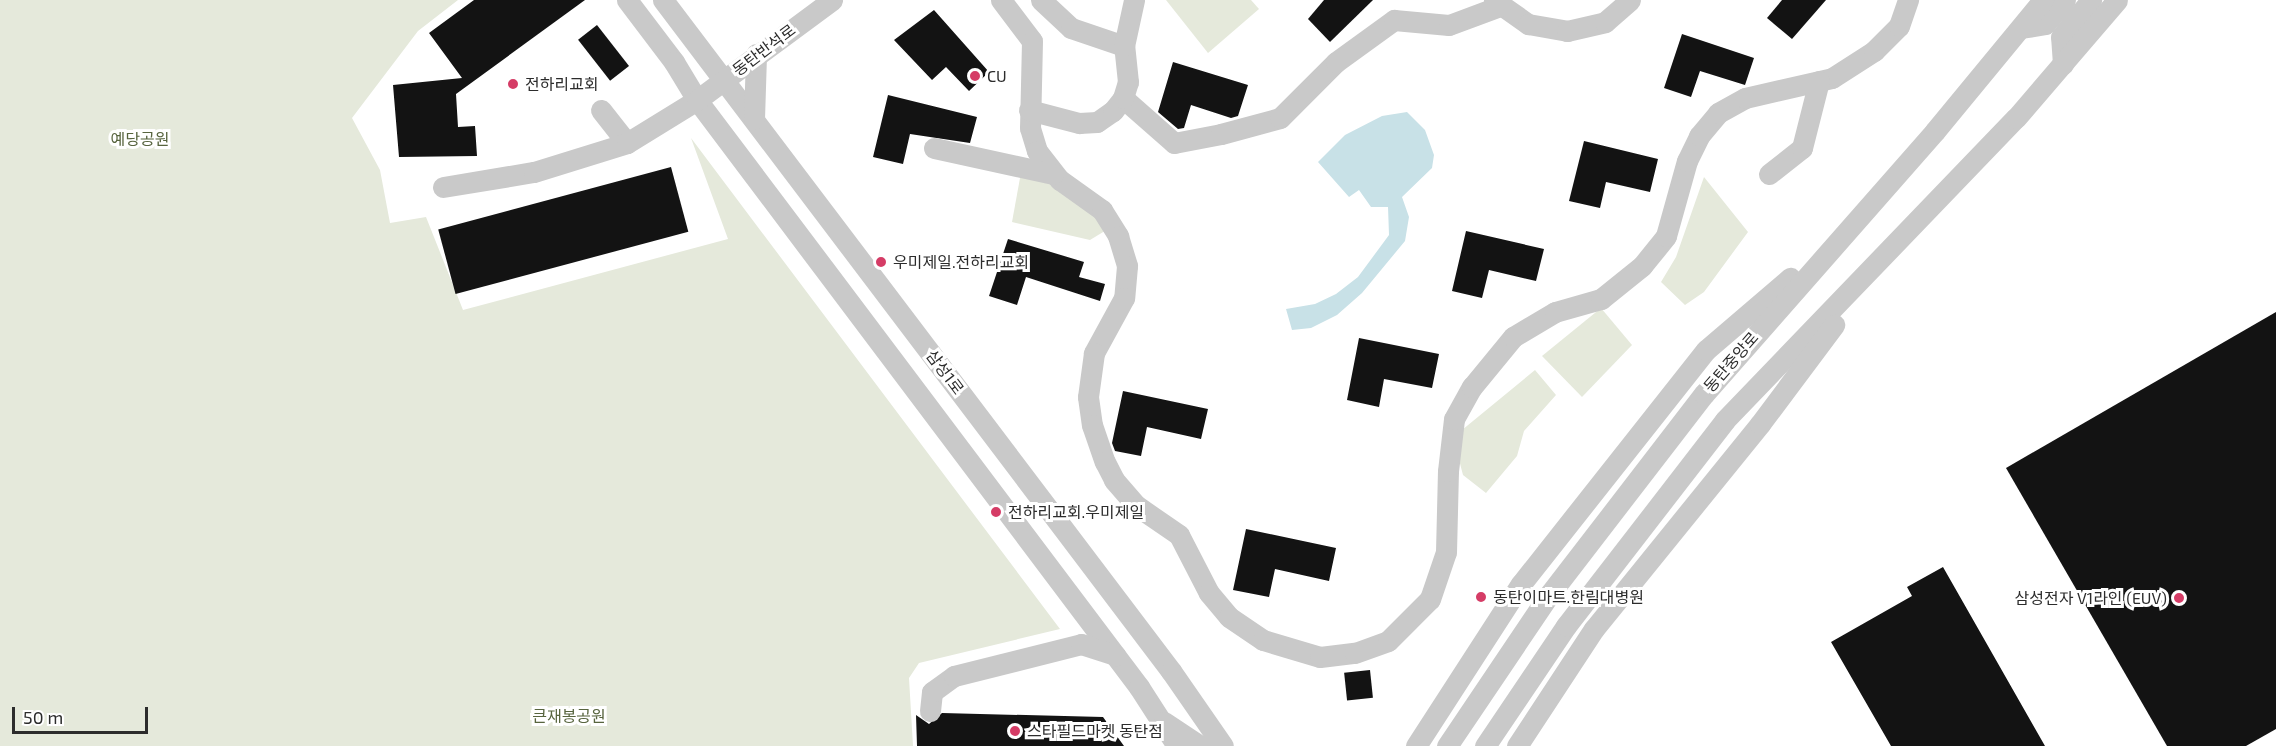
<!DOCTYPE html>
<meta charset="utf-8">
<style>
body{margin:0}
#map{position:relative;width:2276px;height:746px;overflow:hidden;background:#fff;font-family:"Exo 2","Noto Sans KR",sans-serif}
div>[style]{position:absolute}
.green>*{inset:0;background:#e5e9db}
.water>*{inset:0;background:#c8e1e7}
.building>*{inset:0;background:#131313;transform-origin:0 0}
.minor>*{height:21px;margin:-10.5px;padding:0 10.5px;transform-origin:10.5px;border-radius:10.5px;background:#c9c9c9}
.dots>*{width:16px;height:16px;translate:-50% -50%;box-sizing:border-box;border:3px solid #fff;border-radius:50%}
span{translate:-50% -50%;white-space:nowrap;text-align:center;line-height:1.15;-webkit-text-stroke:6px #fff;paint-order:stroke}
.street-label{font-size:16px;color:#2c2c2c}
.poi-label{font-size:16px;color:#2c2c2c}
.left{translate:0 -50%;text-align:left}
.right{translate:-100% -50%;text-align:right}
.park-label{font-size:16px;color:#57643e}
.scale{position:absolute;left:12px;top:707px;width:136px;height:27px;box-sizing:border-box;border:3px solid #2c2c2c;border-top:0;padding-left:8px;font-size:18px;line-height:21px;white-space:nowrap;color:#2c2c2c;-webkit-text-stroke:4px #fff;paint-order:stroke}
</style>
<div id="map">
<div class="green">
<i style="clip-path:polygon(0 0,458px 0,418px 31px,352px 118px,380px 170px,390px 223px,426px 217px,463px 310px,728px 239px,691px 138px,1060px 629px,919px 663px,909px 678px,913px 746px,0 746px)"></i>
<i style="clip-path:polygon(1166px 0,1251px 0,1259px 9px,1208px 53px)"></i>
<i style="clip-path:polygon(1022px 167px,1053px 174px,1113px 226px,1090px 240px,1012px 222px)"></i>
<i style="clip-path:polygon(1704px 177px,1748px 232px,1704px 292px,1685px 305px,1661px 282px,1676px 257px)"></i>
<i style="clip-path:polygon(1601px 308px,1632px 345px,1582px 397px,1542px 356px)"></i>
<i style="clip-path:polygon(1535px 370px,1556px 395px,1524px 431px,1517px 456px,1486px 493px,1463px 475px,1458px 456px,1462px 430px)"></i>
</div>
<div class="water">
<i style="clip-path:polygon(1407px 112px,1425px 130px,1434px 155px,1432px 168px,1402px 197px,1409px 217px,1405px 241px,1362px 293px,1337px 315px,1311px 328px,1292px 330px,1286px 309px,1315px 304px,1336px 294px,1358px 277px,1389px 235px,1388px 207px,1371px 207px,1359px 190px,1349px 197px,1318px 162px,1345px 135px,1382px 116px)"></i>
</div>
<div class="building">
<i style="clip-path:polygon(474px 0,585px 0,456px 94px,458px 127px,475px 126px,477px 156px,399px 157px,393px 85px,462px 78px,429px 33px)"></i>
<i style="clip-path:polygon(1324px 0,1373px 0,1330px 42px,1308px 19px)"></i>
<i style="clip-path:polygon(1782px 0,1826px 0,1792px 39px,1767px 18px)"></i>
<i style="clip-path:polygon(934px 10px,989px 72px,969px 91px,946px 67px,932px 80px,894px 40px)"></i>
<i style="left:597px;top:25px;width:52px;height:24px;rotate:52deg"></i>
<i style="clip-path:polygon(1682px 34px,1754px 58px,1745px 85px,1700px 71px,1691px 97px,1664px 88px)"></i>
<i style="clip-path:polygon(1173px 62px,1248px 85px,1238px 116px,1231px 118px,1191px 105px,1184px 128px,1178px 129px,1158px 112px)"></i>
<i style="clip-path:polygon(888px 95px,977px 117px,970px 143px,910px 134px,903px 164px,873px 157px)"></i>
<i style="clip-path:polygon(1584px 141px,1658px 159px,1650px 192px,1606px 182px,1600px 208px,1569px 201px)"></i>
<i style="left:671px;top:167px;width:67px;height:241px;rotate:75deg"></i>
<i style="clip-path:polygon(1466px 231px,1544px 249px,1536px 281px,1489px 270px,1482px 298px,1452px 291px)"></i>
<i style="clip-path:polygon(1008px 239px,1084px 262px,1079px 277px,1105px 284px,1100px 301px,1026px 277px,1017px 305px,989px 296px)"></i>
<i style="clip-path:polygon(2276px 312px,2276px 729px,2246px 746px,2167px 746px,2006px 468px)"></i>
<i style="clip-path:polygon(1359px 338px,1439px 354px,1432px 388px,1384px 379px,1379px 407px,1347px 400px)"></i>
<i style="clip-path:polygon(1123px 391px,1208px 409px,1201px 439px,1147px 427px,1141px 456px,1115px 451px,1112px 443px)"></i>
<i style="clip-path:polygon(1246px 529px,1336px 548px,1329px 581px,1275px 569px,1269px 597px,1233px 590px)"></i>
<i style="clip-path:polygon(1943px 567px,2045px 746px,1891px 746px,1831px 642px,1912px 596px,1907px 587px)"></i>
<i style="left:1370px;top:670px;width:28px;height:26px;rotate:84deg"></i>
<i style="clip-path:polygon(942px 713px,1103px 717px,1124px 746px,917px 746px,916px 715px,929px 724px)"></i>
</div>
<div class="minor">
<i style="left:627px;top:0;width:78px;rotate:52.8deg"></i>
<i style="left:674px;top:62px;width:44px;rotate:58.8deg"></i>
<i style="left:697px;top:100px;width:735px;rotate:53.02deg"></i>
<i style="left:1139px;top:687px;width:70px;rotate:57.2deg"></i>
<i style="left:663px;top:0;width:842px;rotate:52.87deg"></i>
<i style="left:1171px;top:671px;width:91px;rotate:55.3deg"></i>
<i style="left:1001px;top:0;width:51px;rotate:52.9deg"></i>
<i style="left:1032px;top:41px;width:87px;rotate:91.3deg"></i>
<i style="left:1030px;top:128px;width:24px;rotate:73deg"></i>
<i style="left:1037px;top:151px;width:37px;rotate:52deg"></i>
<i style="left:1060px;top:180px;width:52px;rotate:35.5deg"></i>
<i style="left:1102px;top:210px;width:31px;rotate:58deg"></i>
<i style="left:1118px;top:236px;width:31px;rotate:73deg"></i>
<i style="left:1127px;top:266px;width:32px;rotate:95deg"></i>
<i style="left:1124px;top:298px;width:63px;rotate:118.6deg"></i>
<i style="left:1094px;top:353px;width:44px;rotate:97.8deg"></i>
<i style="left:1088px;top:397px;width:28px;rotate:82deg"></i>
<i style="left:1092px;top:425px;width:39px;rotate:71deg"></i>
<i style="left:1105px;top:462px;width:20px;rotate:63deg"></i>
<i style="left:1114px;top:480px;width:35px;rotate:49deg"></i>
<i style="left:1137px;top:506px;width:51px;rotate:34.6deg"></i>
<i style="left:1179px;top:535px;width:65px;rotate:62.7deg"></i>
<i style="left:1209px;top:593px;width:31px;rotate:50deg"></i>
<i style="left:1229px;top:617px;width:41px;rotate:34.1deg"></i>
<i style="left:1263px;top:640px;width:59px;rotate:16.6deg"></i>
<i style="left:1320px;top:657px;width:35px;rotate:-7deg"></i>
<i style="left:1355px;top:653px;width:35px;rotate:-20deg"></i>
<i style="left:1388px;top:641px;width:59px;rotate:-45deg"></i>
<i style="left:1430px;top:599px;width:50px;rotate:-71.2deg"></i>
<i style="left:1446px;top:552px;width:81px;rotate:-88.6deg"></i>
<i style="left:1448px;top:471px;width:52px;rotate:-83.4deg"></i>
<i style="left:1454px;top:419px;width:37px;rotate:-61deg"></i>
<i style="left:1472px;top:387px;width:65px;rotate:-50.6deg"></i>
<i style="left:1513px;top:337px;width:49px;rotate:-30.8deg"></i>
<i style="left:1555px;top:312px;width:48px;rotate:-15.8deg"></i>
<i style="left:1601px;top:299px;width:53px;rotate:-38.8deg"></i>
<i style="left:1642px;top:266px;width:38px;rotate:-51deg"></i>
<i style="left:1666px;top:236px;width:78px;rotate:-74.4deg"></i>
<i style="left:1687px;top:161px;width:28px;rotate:-64deg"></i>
<i style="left:1699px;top:136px;width:30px;rotate:-50deg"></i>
<i style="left:1718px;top:113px;width:31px;rotate:-29deg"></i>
<i style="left:1745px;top:98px;width:89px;rotate:-12.9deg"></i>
<i style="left:1832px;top:78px;width:50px;rotate:-32.7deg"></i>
<i style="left:1874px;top:51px;width:35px;rotate:-45deg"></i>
<i style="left:1899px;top:26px;width:28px;rotate:-71deg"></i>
<i style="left:1041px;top:0;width:41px;rotate:43deg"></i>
<i style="left:1071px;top:28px;width:56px;rotate:18.8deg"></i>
<i style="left:1494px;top:0;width:42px;rotate:35.2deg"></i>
<i style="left:1528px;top:24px;width:40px;rotate:10deg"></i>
<i style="left:1567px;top:31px;width:39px;rotate:-13deg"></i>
<i style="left:1605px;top:22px;width:33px;rotate:-41deg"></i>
<i style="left:2021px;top:28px;width:24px;rotate:-9deg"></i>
<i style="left:2045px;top:24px;width:31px;rotate:-50deg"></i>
<i style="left:2063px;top:64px;width:27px;rotate:-94deg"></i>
<i style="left:2061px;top:37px;width:48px;rotate:-51deg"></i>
<i style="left:1123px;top:98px;width:68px;rotate:41.4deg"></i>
<i style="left:1174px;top:143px;width:48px;rotate:-10.8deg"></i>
<i style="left:1221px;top:134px;width:61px;rotate:-15.2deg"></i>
<i style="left:1280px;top:118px;width:79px;rotate:-45deg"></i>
<i style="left:1336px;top:62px;width:72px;rotate:-35.9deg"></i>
<i style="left:1394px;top:20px;width:55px;rotate:5.2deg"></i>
<i style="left:1449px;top:25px;width:54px;rotate:-20.4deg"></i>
<i style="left:601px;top:110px;width:42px;rotate:51.8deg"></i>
<i style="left:1029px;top:110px;width:52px;rotate:14.6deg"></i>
<i style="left:1079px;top:123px;width:18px;rotate:-3deg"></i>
<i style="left:1097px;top:122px;width:19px;rotate:-35deg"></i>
<i style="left:1113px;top:111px;width:16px;rotate:-52deg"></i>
<i style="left:1123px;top:98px;width:17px;rotate:-73deg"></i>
<i style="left:1128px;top:82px;width:36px;rotate:-96deg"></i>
<i style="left:1124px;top:46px;width:47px;rotate:-77.7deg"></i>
<i style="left:754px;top:119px;width:65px;rotate:-88.2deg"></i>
<i style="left:934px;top:148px;width:122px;rotate:12.3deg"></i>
<i style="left:1769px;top:174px;width:42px;rotate:-38.2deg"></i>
<i style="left:1802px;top:148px;width:69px;rotate:-75.8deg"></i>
<i style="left:443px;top:187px;width:92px;rotate:-9.4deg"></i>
<i style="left:534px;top:172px;width:97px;rotate:-17.3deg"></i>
<i style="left:627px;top:143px;width:82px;rotate:-31.6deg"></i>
<i style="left:697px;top:100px;width:168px;rotate:-36.5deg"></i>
<i style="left:930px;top:711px;width:19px;rotate:-84deg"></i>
<i style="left:932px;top:692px;width:27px;rotate:-36deg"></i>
<i style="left:954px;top:676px;width:131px;rotate:-14.1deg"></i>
<i style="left:1081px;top:644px;width:36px;rotate:18deg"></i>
<i style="left:1164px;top:722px;width:43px;rotate:33.7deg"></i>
<i style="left:1416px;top:746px;width:193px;rotate:-57.1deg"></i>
<i style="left:1521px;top:584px;width:298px;rotate:-51.7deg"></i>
<i style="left:1706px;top:350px;width:111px;rotate:-40.6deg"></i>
<i style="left:1447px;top:746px;width:182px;rotate:-56deg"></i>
<i style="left:1549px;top:595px;width:254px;rotate:-52.4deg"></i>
<i style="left:1704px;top:394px;width:350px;rotate:-48.7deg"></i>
<i style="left:1935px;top:131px;width:170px;rotate:-50.5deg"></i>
<i style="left:1485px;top:746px;width:145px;rotate:-56deg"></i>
<i style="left:1566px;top:626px;width:260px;rotate:-52.3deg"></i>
<i style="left:1725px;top:420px;width:419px;rotate:-46.1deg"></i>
<i style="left:2016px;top:118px;width:155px;rotate:-49.4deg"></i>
<i style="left:1517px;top:746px;width:140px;rotate:-56.7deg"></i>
<i style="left:1594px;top:629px;width:264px;rotate:-51deg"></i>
<i style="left:1760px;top:424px;width:124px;rotate:-53.2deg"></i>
</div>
<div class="dots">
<i style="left:975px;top:76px;background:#d53c66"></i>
<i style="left:513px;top:84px;background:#d53c66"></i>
<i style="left:881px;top:262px;background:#d53c66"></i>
<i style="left:996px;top:512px;background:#d53c66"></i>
<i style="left:1481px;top:597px;background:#d53c66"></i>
<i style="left:2179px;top:598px;background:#d53c66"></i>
<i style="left:1015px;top:731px;background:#d53c66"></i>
</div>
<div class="street-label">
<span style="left:764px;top:50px;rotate:-37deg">동탄반석로</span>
<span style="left:1731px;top:362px;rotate:-49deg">동탄중앙로</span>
<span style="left:945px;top:372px;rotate:53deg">삼성1로</span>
</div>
<div class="poi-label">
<span class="left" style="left:987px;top:76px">CU</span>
<span class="left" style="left:525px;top:84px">전하리교회</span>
<span class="left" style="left:893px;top:262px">우미제일.전하리교회</span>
<span class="left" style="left:1008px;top:512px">전하리교회.우미제일</span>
<span class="left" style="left:1493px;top:597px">동탄이마트.한림대병원</span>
<span class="right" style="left:2167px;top:598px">삼성전자 V1라인 (EUV)</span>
<span class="left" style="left:1027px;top:731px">스타필드마켓 동탄점</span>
</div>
<div class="park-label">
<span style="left:140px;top:139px">예당공원</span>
<span style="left:569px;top:716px">큰재봉공원</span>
</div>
<div class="scale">50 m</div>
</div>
